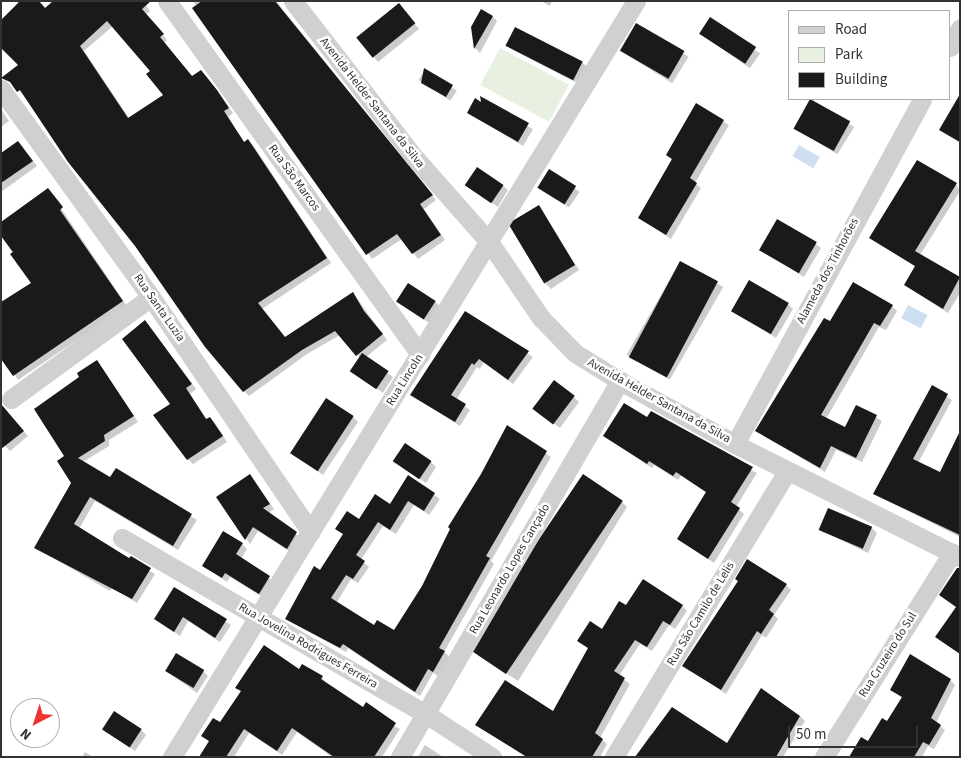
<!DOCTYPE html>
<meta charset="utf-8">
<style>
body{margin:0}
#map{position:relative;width:961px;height:758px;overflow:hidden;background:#fff;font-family:"Source Sans 3",sans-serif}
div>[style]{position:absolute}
.green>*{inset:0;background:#e7f0e1;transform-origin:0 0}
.water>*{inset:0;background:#cddff0;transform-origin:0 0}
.shadow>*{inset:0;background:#0003;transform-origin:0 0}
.building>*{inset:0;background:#1a1a1a;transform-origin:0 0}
.street>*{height:19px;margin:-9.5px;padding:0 9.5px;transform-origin:9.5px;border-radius:9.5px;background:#d0d0d0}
span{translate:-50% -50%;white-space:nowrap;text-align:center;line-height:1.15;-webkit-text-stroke:5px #fff;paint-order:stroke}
.street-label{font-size:12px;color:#333}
.frame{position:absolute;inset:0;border:2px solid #333;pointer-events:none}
.legend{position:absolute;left:788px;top:10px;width:162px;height:90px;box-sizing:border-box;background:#fff;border:1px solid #adadad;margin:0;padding:6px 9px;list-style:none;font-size:15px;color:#333}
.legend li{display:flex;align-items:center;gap:10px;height:25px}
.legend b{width:25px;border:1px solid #adadad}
.north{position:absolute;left:10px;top:698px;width:50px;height:50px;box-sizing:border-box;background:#fff;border:1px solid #adadad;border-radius:50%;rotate:220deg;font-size:14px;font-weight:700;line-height:20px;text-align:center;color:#333}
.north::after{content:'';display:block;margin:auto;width:18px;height:22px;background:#ef352f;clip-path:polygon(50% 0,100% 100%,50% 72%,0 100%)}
.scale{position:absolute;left:788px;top:726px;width:130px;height:22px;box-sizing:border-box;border:2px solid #333;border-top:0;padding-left:6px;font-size:15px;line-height:18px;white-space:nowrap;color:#333;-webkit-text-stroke:4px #fff;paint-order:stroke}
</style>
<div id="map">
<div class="green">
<i style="left:500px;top:48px;width:78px;height:42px;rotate:28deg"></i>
</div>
<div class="water">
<i style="left:799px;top:145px;width:24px;height:13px;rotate:30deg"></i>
<i style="left:908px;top:305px;width:22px;height:15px;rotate:27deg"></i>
</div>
<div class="shadow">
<i style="clip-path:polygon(evenodd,16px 1px,38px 1px,46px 10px,143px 1px,150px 11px,146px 14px,167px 40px,164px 43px,192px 77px,206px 76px,221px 96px,233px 113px,228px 117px,245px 143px,248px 140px,253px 145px,331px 263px,262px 309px,286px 338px,353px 293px,387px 340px,366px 357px,393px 377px,383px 393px,352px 371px,360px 358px,340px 335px,307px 354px,249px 396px,244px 391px,206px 346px,136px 245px,7px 74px,20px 66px,19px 4px,16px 1px,113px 26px,151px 72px,165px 95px,129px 118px,84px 51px,113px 26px)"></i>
<i style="clip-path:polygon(193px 1px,276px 1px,436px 200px,424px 209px,445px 240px,418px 259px,402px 239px,372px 259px,301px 164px)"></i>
<i style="clip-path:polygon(541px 1px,552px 1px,550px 6px)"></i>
<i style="clip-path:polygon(403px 10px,419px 29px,378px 62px,358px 38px)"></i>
<i style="clip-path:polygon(493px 17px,497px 21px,480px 53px,475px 48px,473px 28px)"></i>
<i style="left:711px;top:19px;width:60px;height:18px;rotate:35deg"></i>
<i style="left:636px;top:24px;width:62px;height:31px;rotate:32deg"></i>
<i style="clip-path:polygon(515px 28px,583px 63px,588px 68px,579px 84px,511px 49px,507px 44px)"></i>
<i style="left:425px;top:70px;width:38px;height:12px;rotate:33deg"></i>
<i style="clip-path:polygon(960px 98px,960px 143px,940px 130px)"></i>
<i style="left:811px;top:100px;width:51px;height:32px;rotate:32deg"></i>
<i style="clip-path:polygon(483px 104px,533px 129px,523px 146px,469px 113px)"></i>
<i style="clip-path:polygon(697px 105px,729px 125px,695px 183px,701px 188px,671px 239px,639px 218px,672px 160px,667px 155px)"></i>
<i style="clip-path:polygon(1px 109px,9px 121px,1px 127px)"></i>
<i style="clip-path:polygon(18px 143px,37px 166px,1px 192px,1px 155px)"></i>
<i style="left:549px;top:171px;width:37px;height:19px;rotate:34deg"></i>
<i style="clip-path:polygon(956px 184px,960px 191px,920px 255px,960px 279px,960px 293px,948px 313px,905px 285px,916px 267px,870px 238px)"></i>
<i style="clip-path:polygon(467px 185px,503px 186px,508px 190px,498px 207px)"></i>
<i style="clip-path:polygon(48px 189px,127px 306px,18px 380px,1px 356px,32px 284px,1px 235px)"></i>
<i style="clip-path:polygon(539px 207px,579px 270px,551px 289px,546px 284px)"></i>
<i style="clip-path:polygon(816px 244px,821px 248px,804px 277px,761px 250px)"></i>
<i style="left:680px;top:262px;width:50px;height:107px;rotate:30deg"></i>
<i style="clip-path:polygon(398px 302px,435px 302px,440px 306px,429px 323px)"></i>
<i style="clip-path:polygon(788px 304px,793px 309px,776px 338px,733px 310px)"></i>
<i style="clip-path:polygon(892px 306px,897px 311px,886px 330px,879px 327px,826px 419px,845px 429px,856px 406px,882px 421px,862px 462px,836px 450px,825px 472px,756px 431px,830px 323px)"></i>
<i style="clip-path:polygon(465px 313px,533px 357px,513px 384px,484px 362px,480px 369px,477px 367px,456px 400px,470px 410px,460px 426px,411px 395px)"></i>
<i style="clip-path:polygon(145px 322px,196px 389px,190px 394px,207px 420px,210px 418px,215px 423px,227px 442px,193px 464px,188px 459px)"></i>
<i style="clip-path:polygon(97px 361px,138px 422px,109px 440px,109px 446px,83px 462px,111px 479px,116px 470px,197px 520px,178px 550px,95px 501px,79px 529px,155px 574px,137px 603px,112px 588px,110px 591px,36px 548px,73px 483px,66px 457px,81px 378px)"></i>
<i style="clip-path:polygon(932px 387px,952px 400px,918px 463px,940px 473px,960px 444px,960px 537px,874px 494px)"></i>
<i style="clip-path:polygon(574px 397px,579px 402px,560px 428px,540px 413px)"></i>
<i style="clip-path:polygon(1px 405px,28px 436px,10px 451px,1px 442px)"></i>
<i style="clip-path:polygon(353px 417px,358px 422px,323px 475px,292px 453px)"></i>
<i style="clip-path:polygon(648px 419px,757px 473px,736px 507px,744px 514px,714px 563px,678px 539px,707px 493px,681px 476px,678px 480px,654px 465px,652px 468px,605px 436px)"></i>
<i style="clip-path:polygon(507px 427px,551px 457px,491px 561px,494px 564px,444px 652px,450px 657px,438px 676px,433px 673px,420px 696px,348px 648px,346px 652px,286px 619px,344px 535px,337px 529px,390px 506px,409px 477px,440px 499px,429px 515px,414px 505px,396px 534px,383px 526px,361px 560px,369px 567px,358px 583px,351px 579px,337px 602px,374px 626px,394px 632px,423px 586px)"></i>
<i style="clip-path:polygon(395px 462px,431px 462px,436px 467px,426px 483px)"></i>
<i style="clip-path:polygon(249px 475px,274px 509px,268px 513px,301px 538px,292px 553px,258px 531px,250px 544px,217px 497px)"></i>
<i style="clip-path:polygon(622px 502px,627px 507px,518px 681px,481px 657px,476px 652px)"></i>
<i style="clip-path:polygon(872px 528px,877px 533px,868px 553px,820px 530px)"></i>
<i style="clip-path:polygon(242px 544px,247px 549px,241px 559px,274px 582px,264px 598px,230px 577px,227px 582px,203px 566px)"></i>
<i style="clip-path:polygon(786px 585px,791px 590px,774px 615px,778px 619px,766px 638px,762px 635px,726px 694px,684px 665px)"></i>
<i style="clip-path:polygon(174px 589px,231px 625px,220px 642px,188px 621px,180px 636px,156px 619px)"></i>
<i style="clip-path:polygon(682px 606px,687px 611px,675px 629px,669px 625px,652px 651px,640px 644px,619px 676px,630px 684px,600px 738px,607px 744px,600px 757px,526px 757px,477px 725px,553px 713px,589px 649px,578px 641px,602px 631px,627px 607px)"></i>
<i style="clip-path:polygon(300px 670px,322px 677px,326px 684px,363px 709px,400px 729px,382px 757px,332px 757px,297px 732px,282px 755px,249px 733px,234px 757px,201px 757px,210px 742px,203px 736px,221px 724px,242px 692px,237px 687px)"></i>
<i style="clip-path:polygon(166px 671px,203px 671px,208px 676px,197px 693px)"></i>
<i style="clip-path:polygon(950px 680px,955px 685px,936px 723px,945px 730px,934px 749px,928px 746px,922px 757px,851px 757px,888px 723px,902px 698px,892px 690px)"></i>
<i style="clip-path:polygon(800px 716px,805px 721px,783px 757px,639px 752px,651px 734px,727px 744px)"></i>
<i style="clip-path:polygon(104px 729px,141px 730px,146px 735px,135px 751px)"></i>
<i style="clip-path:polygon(425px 745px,443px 757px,418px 757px)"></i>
<i style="clip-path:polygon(85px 752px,93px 757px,82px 757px)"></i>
</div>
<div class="building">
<i style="clip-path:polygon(evenodd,20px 1px,39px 1px,45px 8px,53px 1px,151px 1px,142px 9px,164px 34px,160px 37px,192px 76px,201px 70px,217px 90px,229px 108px,224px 111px,244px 142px,248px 139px,327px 258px,258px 303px,285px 337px,353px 292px,364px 311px,383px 334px,356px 356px,335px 331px,302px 350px,243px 392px,205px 347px,135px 246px,68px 162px,20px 90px,17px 92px,10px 82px,1px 78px,18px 65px,1px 48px,1px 20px,20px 1px,107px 21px,150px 71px,146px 74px,163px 95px,128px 118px,80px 46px,107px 21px)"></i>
<i style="clip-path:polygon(202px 1px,275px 1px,433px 195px,420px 204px,441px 235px,412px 254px,397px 234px,366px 255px,192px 8px)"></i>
<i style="left:399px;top:3px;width:26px;height:55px;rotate:51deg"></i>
<i style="clip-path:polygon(481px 9px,493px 16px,474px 49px,471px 27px)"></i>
<i style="left:710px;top:17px;width:55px;height:20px;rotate:33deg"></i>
<i style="left:636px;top:23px;width:56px;height:32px;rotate:30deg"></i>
<i style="left:515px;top:27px;width:76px;height:21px;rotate:27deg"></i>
<i style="clip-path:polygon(424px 68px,453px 85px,446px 97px,421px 83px)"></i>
<i style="clip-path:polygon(960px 94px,960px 142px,939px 130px)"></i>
<i style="clip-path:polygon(480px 96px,529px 123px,518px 142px,467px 113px,475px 98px,481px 102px)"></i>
<i style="left:810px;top:99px;width:46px;height:34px;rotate:29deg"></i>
<i style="clip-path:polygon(696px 103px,724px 120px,690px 178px,697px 183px,666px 235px,638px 218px,672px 159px,666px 155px)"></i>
<i style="clip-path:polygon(18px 141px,33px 161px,1px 183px,1px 153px)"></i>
<i style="clip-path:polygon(917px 160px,957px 183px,915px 251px,960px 277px,943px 309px,904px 285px,915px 266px,869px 238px)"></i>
<i style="left:477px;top:167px;width:32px;height:22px;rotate:34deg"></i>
<i style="left:549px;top:169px;width:32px;height:22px;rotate:32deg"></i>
<i style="clip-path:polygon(48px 188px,63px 207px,60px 210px,123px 301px,13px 376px,1px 359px,1px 302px,31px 283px,10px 254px,13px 252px,1px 236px,1px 222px)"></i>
<i style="left:539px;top:205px;width:70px;height:36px;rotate:59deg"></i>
<i style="left:777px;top:219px;width:46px;height:36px;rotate:30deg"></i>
<i style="left:680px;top:261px;width:43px;height:109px;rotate:28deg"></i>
<i style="left:749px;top:280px;width:46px;height:36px;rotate:30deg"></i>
<i style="clip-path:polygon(853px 282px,893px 305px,880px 326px,874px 323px,821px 415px,845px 427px,856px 405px,877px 415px,856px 458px,831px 446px,820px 468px,755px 431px,824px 318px,830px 321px)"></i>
<i style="left:408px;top:283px;width:33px;height:22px;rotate:33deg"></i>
<i style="clip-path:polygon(465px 311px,529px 351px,508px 380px,479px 359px,474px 365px,472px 363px,451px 395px,466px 404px,455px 422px,410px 395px)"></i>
<i style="clip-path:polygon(145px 320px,192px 384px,186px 388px,206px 419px,210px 417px,223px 436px,187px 460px,153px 415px,170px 404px,122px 339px)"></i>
<i style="left:362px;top:353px;width:32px;height:22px;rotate:34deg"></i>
<i style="clip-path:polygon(97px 360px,134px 416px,104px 435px,105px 441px,78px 458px,110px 477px,116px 468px,192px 514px,173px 546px,90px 497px,74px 524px,129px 558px,131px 556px,151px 568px,132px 599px,34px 548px,71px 483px,57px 461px,64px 456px,34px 409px,79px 377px,77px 373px)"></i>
<i style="left:554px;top:380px;width:26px;height:36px;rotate:37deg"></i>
<i style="clip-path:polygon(932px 385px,948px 394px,913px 459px,940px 472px,960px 431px,960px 535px,873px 494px)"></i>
<i style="left:326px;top:398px;width:33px;height:66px;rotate:33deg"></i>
<i style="clip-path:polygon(624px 403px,647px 417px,651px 411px,753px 467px,731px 502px,740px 508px,708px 559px,677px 539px,706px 492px,676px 472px,673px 476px,649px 461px,647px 464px,603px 436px)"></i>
<i style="clip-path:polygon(1px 404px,24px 431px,1px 449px)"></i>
<i style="clip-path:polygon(507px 425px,547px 451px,486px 556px,490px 558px,439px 648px,445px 651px,433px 672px,428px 669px,415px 692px,343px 644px,340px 648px,285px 619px,314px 566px,320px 570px,343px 534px,335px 529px,347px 511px,359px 519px,375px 494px,390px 504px,408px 475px,435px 493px,424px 511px,408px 501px,390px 530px,378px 522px,356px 555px,365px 561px,353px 579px,346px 575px,331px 598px,374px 625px,377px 620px,394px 630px,422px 586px,450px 529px,448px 527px,481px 474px)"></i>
<i style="left:405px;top:443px;width:32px;height:22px;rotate:34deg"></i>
<i style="clip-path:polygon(250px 474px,270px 504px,263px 508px,297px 532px,287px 549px,253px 527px,245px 540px,216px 497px)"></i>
<i style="left:583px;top:474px;width:48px;height:209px;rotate:34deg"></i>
<i style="left:828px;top:508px;width:48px;height:24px;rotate:23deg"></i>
<i style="clip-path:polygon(223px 531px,243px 543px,236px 554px,270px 576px,259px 594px,225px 573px,222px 578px,202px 566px)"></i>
<i style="clip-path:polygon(747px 559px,787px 584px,769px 610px,774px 614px,761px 634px,757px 631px,721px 690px,682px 666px,738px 581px,735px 579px)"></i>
<i style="clip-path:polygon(957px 568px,960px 568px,960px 654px,935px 637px,956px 607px,939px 595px)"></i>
<i style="clip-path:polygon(643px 579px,683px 605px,670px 625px,663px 621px,647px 647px,635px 640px,614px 671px,625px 678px,595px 733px,603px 739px,592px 757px,527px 757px,475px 725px,505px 680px,553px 711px,588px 648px,577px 641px,590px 621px,602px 629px,619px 601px,626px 605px)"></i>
<i style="clip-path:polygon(174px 587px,227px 619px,215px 638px,183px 617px,174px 632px,154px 619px)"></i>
<i style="clip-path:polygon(264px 645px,299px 669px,302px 664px,323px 676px,321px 679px,363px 707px,366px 702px,396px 723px,374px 757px,334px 757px,292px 728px,277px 751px,244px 729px,226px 757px,199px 757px,209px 741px,201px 736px,213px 718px,220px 722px,241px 691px,235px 688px)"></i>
<i style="left:176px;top:653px;width:33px;height:21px;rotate:31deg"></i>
<i style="clip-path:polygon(910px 654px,951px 679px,931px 718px,941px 725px,929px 745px,923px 742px,914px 757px,849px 757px,861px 737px,868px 741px,882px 718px,887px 721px,902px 697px,890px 690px)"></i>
<i style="clip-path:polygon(761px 688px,800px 716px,776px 757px,635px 757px,672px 707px,727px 743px)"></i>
<i style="left:114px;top:711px;width:33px;height:22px;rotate:33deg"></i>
</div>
<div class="street">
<i style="left:167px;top:1px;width:435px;rotate:54.4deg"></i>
<i style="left:293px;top:1px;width:199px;rotate:52.2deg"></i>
<i style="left:415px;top:158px;width:113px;rotate:48.6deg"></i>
<i style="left:490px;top:243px;width:91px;rotate:55.8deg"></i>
<i style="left:541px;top:318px;width:49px;rotate:45.8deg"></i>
<i style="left:575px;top:353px;width:53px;rotate:31.9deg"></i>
<i style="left:620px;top:381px;width:131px;rotate:28.7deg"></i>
<i style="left:735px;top:444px;width:252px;rotate:26.7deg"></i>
<i style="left:950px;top:47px;width:21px;rotate:-62deg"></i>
<i style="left:1px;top:89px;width:256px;rotate:54.2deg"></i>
<i style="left:151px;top:297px;width:284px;rotate:55.8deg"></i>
<i style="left:11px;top:399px;width:173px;rotate:-36.1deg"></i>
<i style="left:735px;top:444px;width:392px;rotate:-61.5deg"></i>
<i style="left:122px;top:538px;width:351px;rotate:30.1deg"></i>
<i style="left:426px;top:714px;width:79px;rotate:33.1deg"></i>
<i style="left:172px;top:757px;width:887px;rotate:-58.46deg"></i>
<i style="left:400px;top:757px;width:436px;rotate:-59.7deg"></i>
<i style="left:614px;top:757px;width:334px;rotate:-58.8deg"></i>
<i style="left:824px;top:757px;width:241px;rotate:-57.9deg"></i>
</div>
<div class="street-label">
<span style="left:372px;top:103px;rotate:52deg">Avenida Helder Santana da Silva</span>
<span style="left:294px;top:178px;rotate:54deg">Rua São Marcos</span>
<span style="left:828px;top:271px;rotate:-62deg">Alameda dos Tinhorões</span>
<span style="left:159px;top:308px;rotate:55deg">Rua Santa Luzia</span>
<span style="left:405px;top:380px;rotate:-58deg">Rua Lincoln</span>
<span style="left:659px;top:401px;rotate:29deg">Avenida Helder Santana da Silva</span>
<span style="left:510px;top:569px;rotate:-60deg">Rua Leonardo Lopes Cançado</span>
<span style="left:701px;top:614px;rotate:-59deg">Rua São Camilo de Lelis</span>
<span style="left:308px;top:646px;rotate:30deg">Rua Jovelina Rodrigues Ferreira</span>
<span style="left:888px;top:655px;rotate:-58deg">Rua Cruzeiro do Sul</span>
</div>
<div class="frame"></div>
<ul class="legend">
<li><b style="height:6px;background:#d0d0d0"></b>Road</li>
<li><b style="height:14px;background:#e7f0e1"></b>Park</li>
<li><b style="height:14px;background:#1a1a1a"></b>Building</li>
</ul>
<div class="north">N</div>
<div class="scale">50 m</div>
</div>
